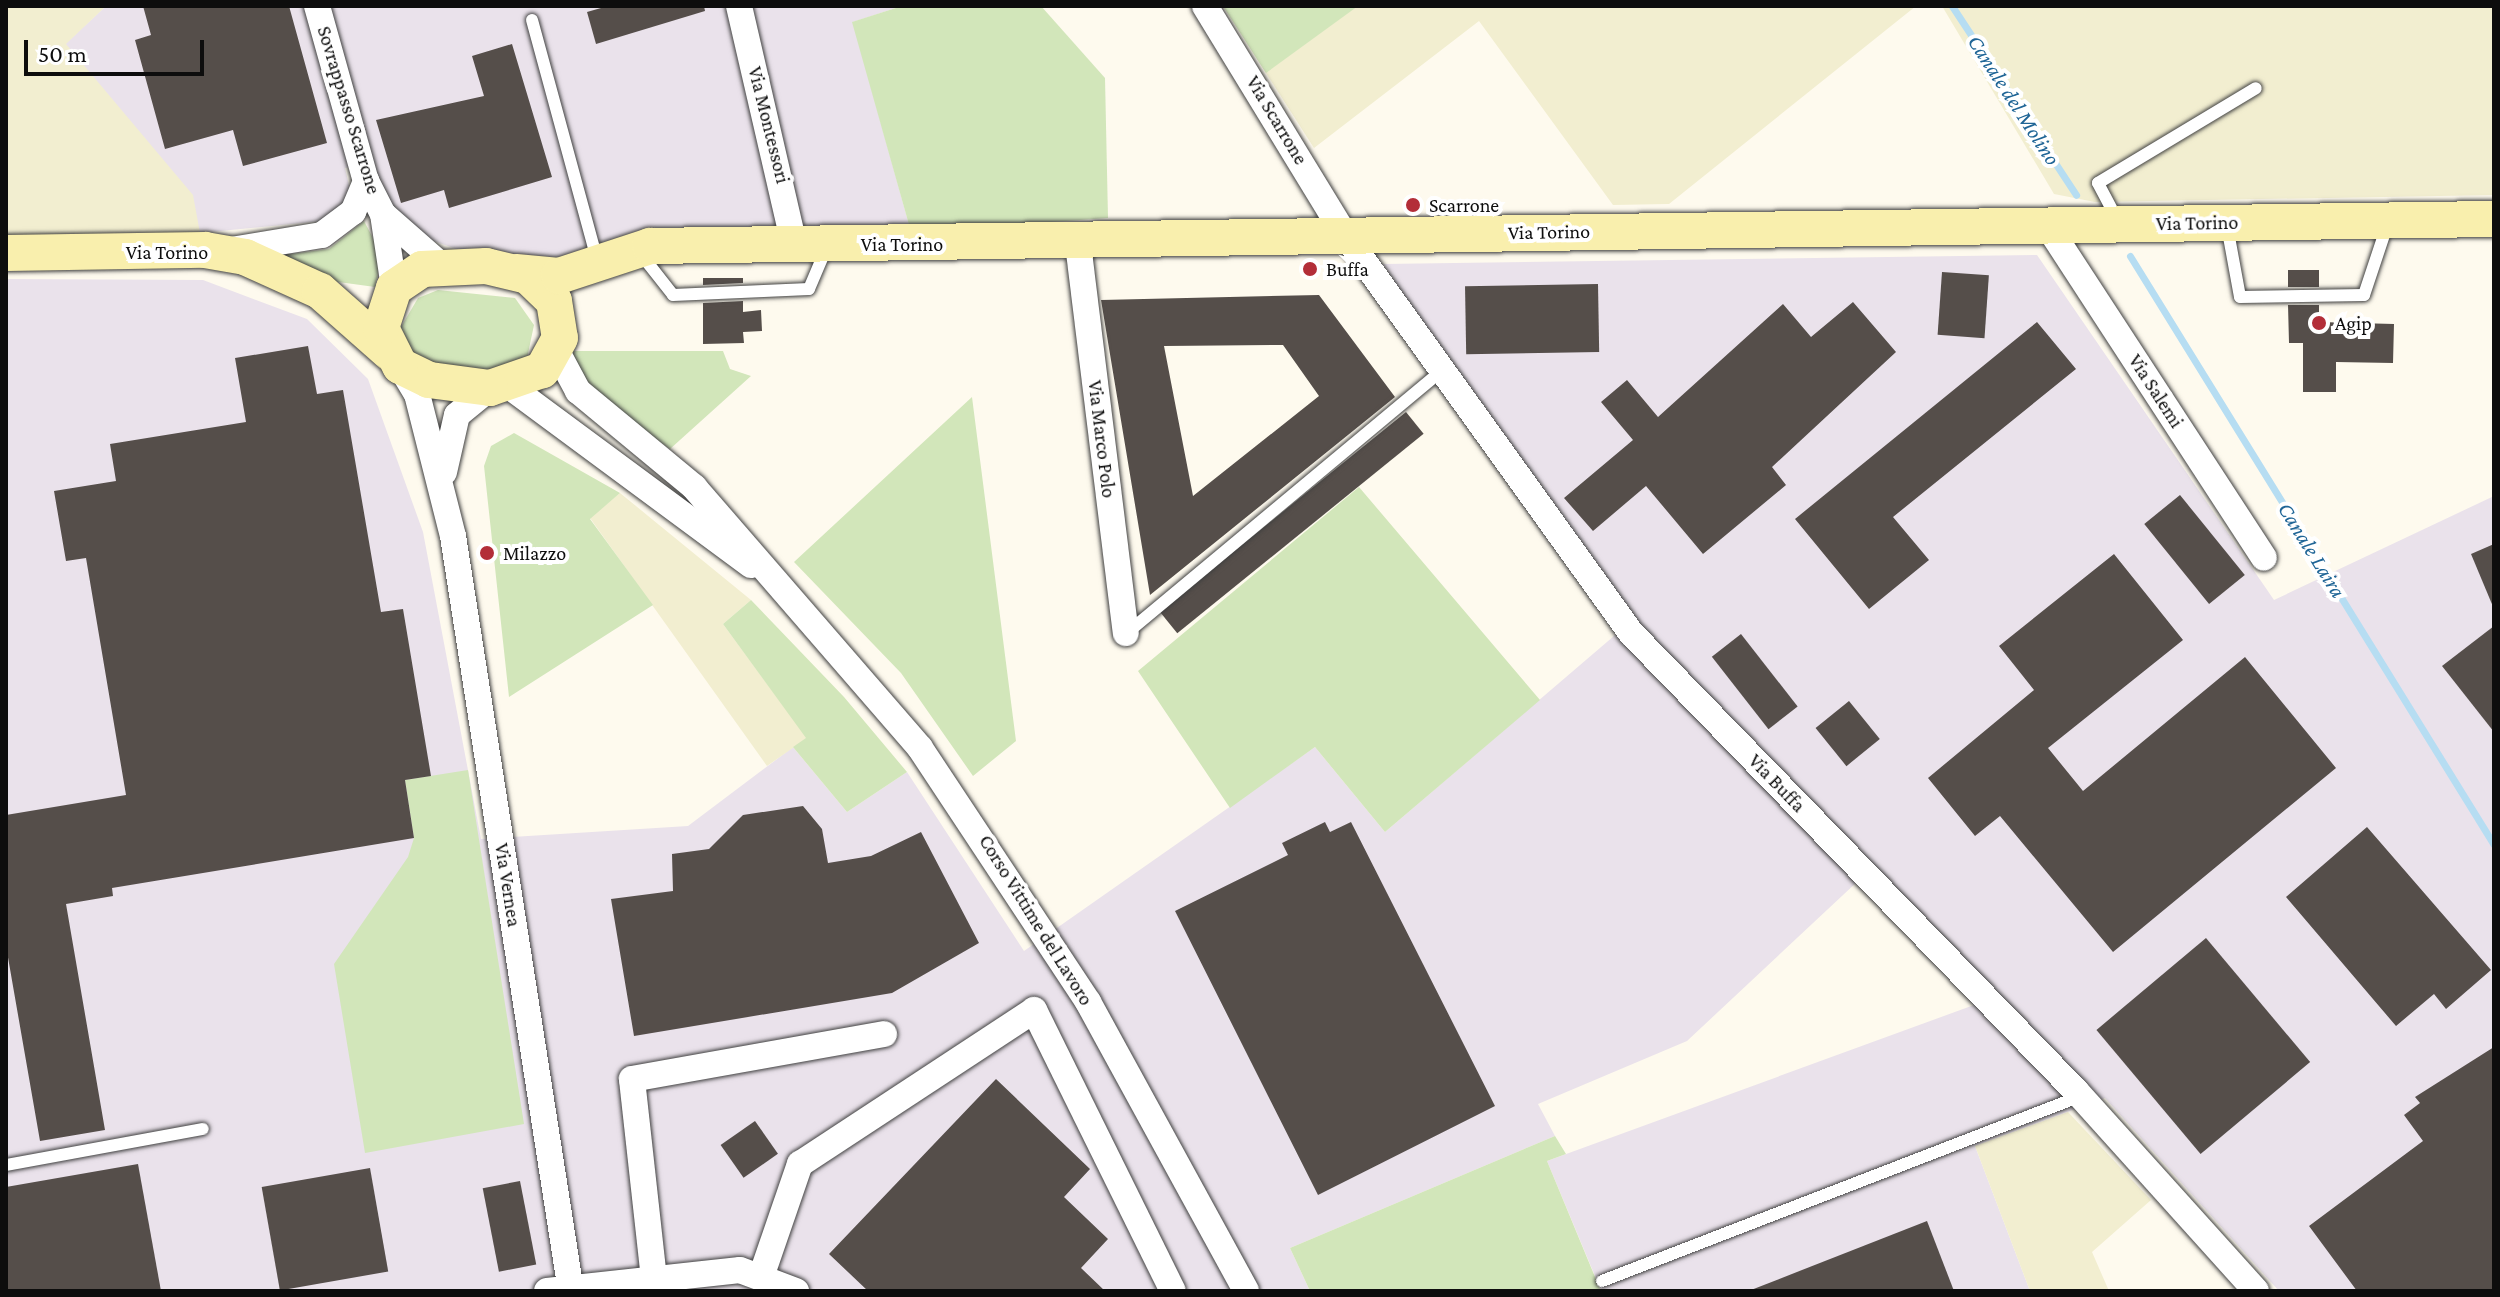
<!DOCTYPE html>
<style>
body{margin:0}
#map{position:relative;width:2500px;height:1297px;overflow:hidden;background:#fefaee;font-family:"Crimson Pro",serif}
div>[style]{position:absolute}
.industrial>*{inset:0;background:#eae2eb}
.farmland>*{inset:0;background:#f2eed0}
.green>*{inset:0;background:#d2e6ba}
.stream>*{height:7px;margin:-3.5px;padding:0 3.5px;transform-origin:3.5px;border-radius:3.5px;background:#b6ddf2}
.building>*{inset:0;background:#554e4a;transform-origin:0 0}
.roads{filter:drop-shadow(0 0 2px #404040) drop-shadow(0 0 2px #404040)}
.service>*{height:12px;margin:-6px;padding:0 6px;transform-origin:6px;border-radius:6px;background:#fff}
.minor>*{height:26px;margin:-13px;padding:0 13px;transform-origin:13px;border-radius:13px;background:#fff}
.secondary>*{height:36px;margin:-18px;padding:0 18px;transform-origin:18px;border-radius:18px;background:#f9efad}
.dots>*{width:22px;height:22px;translate:-50% -50%;box-sizing:border-box;border:4px solid #fff;border-radius:50%}
span{translate:-50% -50%;white-space:nowrap;text-align:center;line-height:1.15;-webkit-text-stroke:8px #fff;paint-order:stroke}
.street-label{font-size:20px;color:#0d0d0d}
.poi-label{font-size:20px;color:#0d0d0d}
.left{translate:0 -50%;text-align:left}
.water-label{font-size:22px;color:#1f6596;font-style:italic}
.frame{position:absolute;inset:0;border:8px solid #0d0d0d;pointer-events:none}
.scale{position:absolute;left:24px;top:40px;width:180px;height:36px;box-sizing:border-box;border:4px solid #0d0d0d;border-top:0;padding-left:10px;font-size:24px;line-height:28px;white-space:nowrap;color:#0d0d0d;-webkit-text-stroke:6px #fff;paint-order:stroke}
</style>
<div id="map">
<div class="industrial">
<i style="clip-path:polygon(106px 6px,902px 6px,853px 22px,911px 232px,565px 268px,471px 254px,422px 237px,392px 213px,370px 164px,345px 168px,352px 198px,322px 221px,200px 233px,65px 44px)"></i>
<i style="clip-path:polygon(2037px 255px,2274px 600px,2494px 496px,2494px 1291px,2279px 1291px,2105px 1098px,1975px 1146px,2030px 1291px,1595px 1291px,1600px 1288px,1547px 1161px,1974px 1005px,1858px 881px,1687px 1041px,1538px 1104px,1555px 1136px,1290px 1248px,1310px 1291px,6px 1291px,6px 279px,203px 280px,307px 319px,368px 379px,423px 532px,481px 839px,688px 826px,793px 747px,847px 812px,907px 772px,1024px 951px,1315px 747px,1385px 832px,1635px 618px,1509px 456px,1383px 264px)"></i>
</div>
<div class="farmland">
<i style="clip-path:polygon(6px 6px,106px 6px,66px 44px,193px 195px,200px 233px,6px 239px)"></i>
<i style="clip-path:polygon(1223px 6px,1916px 6px,1669px 204px,1613px 205px,1479px 21px,1314px 148px)"></i>
<i style="clip-path:polygon(1942px 6px,2494px 6px,2494px 195px,2095px 202px,2054px 194px)"></i>
<i style="clip-path:polygon(620px 493px,751px 600px,723px 624px,807px 738px,767px 766px,590px 518px)"></i>
<i style="clip-path:polygon(2068px 1112px,2151px 1200px,2092px 1252px,2109px 1291px,2030px 1291px,1975px 1146px)"></i>
</div>
<div class="green">
<i style="clip-path:polygon(902px 6px,1041px 6px,1105px 78px,1108px 218px,911px 232px,852px 22px)"></i>
<i style="clip-path:polygon(1223px 6px,1358px 6px,1266px 73px)"></i>
<i style="clip-path:polygon(364px 221px,382px 255px,375px 287px,324px 280px,283px 255px,329px 249px)"></i>
<i style="clip-path:polygon(438px 290px,515px 298px,534px 325px,527px 358px,501px 376px,416px 360px,401px 327px,418px 298px)"></i>
<i style="clip-path:polygon(571px 351px,723px 351px,730px 369px,751px 376px,670px 449px,594px 396px)"></i>
<i style="clip-path:polygon(972px 397px,1016px 741px,973px 776px,901px 673px,794px 562px)"></i>
<i style="clip-path:polygon(514px 433px,620px 493px,590px 519px,653px 605px,509px 697px,484px 466px,491px 446px)"></i>
<i style="clip-path:polygon(1359px 487px,1540px 700px,1385px 832px,1315px 747px,1230px 808px,1138px 671px)"></i>
<i style="clip-path:polygon(751px 600px,844px 697px,907px 772px,847px 812px,793px 747px,806px 738px,723px 624px)"></i>
<i style="clip-path:polygon(468px 770px,524px 1124px,365px 1153px,334px 964px,408px 857px,414px 838px,405px 780px)"></i>
<i style="clip-path:polygon(1555px 1136px,1566px 1154px,1547px 1161px,1600px 1289px,1310px 1291px,1290px 1248px)"></i>
</div>
<div class="stream">
<i style="left:1952px;top:6px;width:226px;rotate:56.7deg"></i>
<i style="left:2130px;top:256px;width:692px;rotate:58.28deg"></i>
</div>
<div class="building">
<i style="clip-path:polygon(143px 6px,289px 6px,327px 143px,243px 166px,233px 130px,165px 149px,135px 40px,151px 35px)"></i>
<i style="clip-path:polygon(608px 6px,704px 6px,705px 11px,596px 44px,587px 12px)"></i>
<i style="clip-path:polygon(512px 44px,552px 177px,449px 208px,444px 190px,401px 203px,376px 120px,484px 96px,472px 56px)"></i>
<i style="left:2288px;top:270px;width:31px;height:17px"></i>
<i style="left:1942px;top:272px;width:47px;height:63px;rotate:4deg"></i>
<i style="clip-path:polygon(703px 278px,743px 278px,743px 283px,703px 285px)"></i>
<i style="left:1598px;top:284px;width:68px;height:133px;rotate:89deg"></i>
<i style="clip-path:polygon(evenodd,1319px 295px,1395px 397px,1150px 595px,1101px 300px,1319px 295px,1283px 345px,1319px 396px,1193px 496px,1164px 346px,1283px 345px)"></i>
<i style="clip-path:polygon(743px 301px,743px 312px,761px 310px,762px 331px,743px 332px,744px 343px,703px 344px,703px 303px)"></i>
<i style="clip-path:polygon(1853px 302px,1896px 352px,1772px 467px,1786px 485px,1703px 554px,1646px 486px,1593px 531px,1564px 498px,1633px 440px,1601px 402px,1627px 380px,1658px 417px,1783px 304px,1811px 337px)"></i>
<i style="clip-path:polygon(2288px 305px,2319px 305px,2319px 322px,2394px 324px,2393px 363px,2336px 362px,2336px 392px,2303px 392px,2303px 343px,2289px 343px)"></i>
<i style="clip-path:polygon(2037px 322px,2076px 369px,1893px 517px,1929px 560px,1869px 609px,1795px 519px)"></i>
<i style="clip-path:polygon(308px 346px,317px 394px,343px 390px,381px 612px,403px 609px,431px 776px,405px 780px,414px 838px,112px 888px,113px 896px,66px 904px,105px 1130px,40px 1141px,6px 946px,6px 815px,126px 795px,86px 558px,66px 561px,54px 491px,116px 481px,110px 444px,246px 422px,235px 358px)"></i>
<i style="left:1406px;top:412px;width:28px;height:317px;rotate:51deg"></i>
<i style="left:2180px;top:495px;width:103px;height:46px;rotate:51deg"></i>
<i style="clip-path:polygon(2494px 544px,2494px 609px,2471px 554px)"></i>
<i style="clip-path:polygon(2114px 554px,2183px 640px,2048px 748px,2083px 791px,2245px 657px,2336px 768px,2113px 952px,2000px 816px,1975px 836px,1928px 778px,2034px 690px,1999px 646px)"></i>
<i style="clip-path:polygon(2494px 626px,2494px 732px,2442px 666px)"></i>
<i style="left:1741px;top:634px;width:92px;height:37px;rotate:52deg"></i>
<i style="left:1849px;top:701px;width:49px;height:43px;rotate:51deg"></i>
<i style="clip-path:polygon(803px 806px,822px 829px,828px 863px,871px 856px,921px 832px,979px 943px,892px 993px,634px 1036px,611px 899px,673px 891px,672px 854px,709px 849px,743px 815px)"></i>
<i style="clip-path:polygon(1325px 822px,1330px 832px,1351px 822px,1495px 1106px,1318px 1195px,1175px 911px,1288px 855px,1282px 843px)"></i>
<i style="clip-path:polygon(2367px 827px,2491px 970px,2446px 1009px,2434px 994px,2396px 1026px,2286px 897px)"></i>
<i style="left:2206px;top:938px;width:162px;height:143px;rotate:50deg"></i>
<i style="clip-path:polygon(2494px 1047px,2494px 1291px,2357px 1291px,2309px 1226px,2423px 1141px,2404px 1115px,2420px 1103px,2415px 1097px)"></i>
<i style="clip-path:polygon(996px 1079px,1090px 1169px,1064px 1197px,1108px 1239px,1081px 1268px,1105px 1291px,868px 1291px,829px 1254px)"></i>
<i style="left:755px;top:1121px;width:40px;height:42px;rotate:55deg"></i>
<i style="clip-path:polygon(138px 1164px,161px 1291px,6px 1291px,6px 1187px)"></i>
<i style="left:370px;top:1168px;width:105px;height:110px;rotate:80deg"></i>
<i style="left:520px;top:1181px;width:85px;height:38px;rotate:79deg"></i>
<i style="clip-path:polygon(1927px 1221px,1954px 1291px,1752px 1291px,1751px 1290px)"></i>
</div>
<div class="roads">
<div class="service">
<i style="left:532px;top:20px;width:249px;rotate:74.8deg"></i>
<i style="left:2118px;top:221px;width:43px;rotate:-117.8deg"></i>
<i style="left:2098px;top:183px;width:184px;rotate:-31deg"></i>
<i style="left:2227px;top:226px;width:72px;rotate:79.6deg"></i>
<i style="left:2240px;top:297px;width:124px;rotate:-0.9deg"></i>
<i style="left:2364px;top:295px;width:73px;rotate:-71.6deg"></i>
<i style="left:640px;top:253px;width:53px;rotate:51.8deg"></i>
<i style="left:673px;top:295px;width:136px;rotate:-2.5deg"></i>
<i style="left:809px;top:289px;width:43px;rotate:-67deg"></i>
<i style="left:1128px;top:632px;width:409px;rotate:-39.8deg"></i>
<i style="left:6px;top:1165px;width:200px;rotate:-10.4deg"></i>
<i style="left:1602px;top:1281px;width:513px;rotate:-21.12deg"></i>
</div>
<div class="minor">
<i style="left:317px;top:6px;width:182px;rotate:74.4deg"></i>
<i style="left:366px;top:181px;width:37px;rotate:63deg"></i>
<i style="left:383px;top:214px;width:75px;rotate:81.5deg"></i>
<i style="left:739px;top:6px;width:244px;rotate:77deg"></i>
<i style="left:1205px;top:6px;width:268px;rotate:58.6deg"></i>
<i style="left:1345px;top:235px;width:491px;rotate:54.3deg"></i>
<i style="left:1632px;top:634px;width:637px;rotate:45.83deg"></i>
<i style="left:2076px;top:1091px;width:269px;rotate:48deg"></i>
<i style="left:385px;top:216px;width:77px;rotate:41.3deg"></i>
<i style="left:2047px;top:225px;width:397px;rotate:56.9deg"></i>
<i style="left:1078px;top:244px;width:392px;rotate:83deg"></i>
<i style="left:225px;top:251px;width:98px;rotate:-9.4deg"></i>
<i style="left:322px;top:235px;width:39px;rotate:-37deg"></i>
<i style="left:353px;top:212px;width:34px;rotate:-67deg"></i>
<i style="left:556px;top:350px;width:47px;rotate:61.8deg"></i>
<i style="left:578px;top:391px;width:151px;rotate:39.6deg"></i>
<i style="left:694px;top:487px;width:345px;rotate:49.1deg"></i>
<i style="left:920px;top:748px;width:305px;rotate:56.5deg"></i>
<i style="left:1088px;top:1002px;width:329px;rotate:61.3deg"></i>
<i style="left:400px;top:366px;width:33px;rotate:59deg"></i>
<i style="left:417px;top:394px;width:146px;rotate:75.8deg"></i>
<i style="left:453px;top:536px;width:764px;rotate:81.12deg"></i>
<i style="left:509px;top:386px;width:301px;rotate:36.5deg"></i>
<i style="left:444px;top:472px;width:58px;rotate:-77.2deg"></i>
<i style="left:457px;top:415px;width:43px;rotate:-39.3deg"></i>
<i style="left:761px;top:1277px;width:120px;rotate:-71deg"></i>
<i style="left:800px;top:1164px;width:280px;rotate:-33.3deg"></i>
<i style="left:1034px;top:1010px;width:313px;rotate:63.7deg"></i>
<i style="left:654px;top:1279px;width:201px;rotate:-96.3deg"></i>
<i style="left:632px;top:1079px;width:256px;rotate:-10.1deg"></i>
<i style="left:547px;top:1291px;width:194px;rotate:-6.2deg"></i>
<i style="left:740px;top:1270px;width:60px;rotate:20.6deg"></i>
</div>
<div class="secondary">
<i style="left:6px;top:253px;width:199px;rotate:-0.9deg"></i>
<i style="left:205px;top:250px;width:41px;rotate:9.9deg"></i>
<i style="left:245px;top:257px;width:82px;rotate:24.4deg"></i>
<i style="left:320px;top:291px;width:92px;rotate:41.5deg"></i>
<i style="left:486px;top:266px;width:43px;rotate:13.4deg"></i>
<i style="left:528px;top:276px;width:36px;rotate:44deg"></i>
<i style="left:554px;top:301px;width:37px;rotate:81deg"></i>
<i style="left:560px;top:338px;width:37px;rotate:119deg"></i>
<i style="left:542px;top:370px;width:55px;rotate:160.9deg"></i>
<i style="left:490px;top:388px;width:62px;rotate:-172.5deg"></i>
<i style="left:429px;top:380px;width:32px;rotate:-154deg"></i>
<i style="left:400px;top:366px;width:42px;rotate:-116.6deg"></i>
<i style="left:381px;top:328px;width:42px;rotate:-72deg"></i>
<i style="left:394px;top:288px;width:34px;rotate:-34deg"></i>
<i style="left:422px;top:269px;width:64px;rotate:-2.7deg"></i>
<i style="left:516px;top:272px;width:43px;rotate:5.3deg"></i>
<i style="left:559px;top:276px;width:96px;rotate:-18.2deg"></i>
<i style="left:650px;top:246px;width:1844px;rotate:-0.84deg"></i>
</div>
</div>
<div class="dots">
<i style="left:1413px;top:205px;background:#b32e38"></i>
<i style="left:1310px;top:269px;background:#b32e38"></i>
<i style="left:2319px;top:323px;background:#b32e38"></i>
<i style="left:487px;top:553px;background:#b32e38"></i>
</div>
<div class="street-label">
<span style="left:349px;top:110px;rotate:73deg">Sovrappasso Scarrone</span>
<span style="left:1277px;top:120px;rotate:59deg">Via Scarrone</span>
<span style="left:769px;top:125px;rotate:76deg">Via Montessori</span>
<span style="left:2197px;top:223px;rotate:-1deg">Via Torino</span>
<span style="left:1549px;top:232px;rotate:-1deg">Via Torino</span>
<span style="left:902px;top:244px">Via Torino</span>
<span style="left:167px;top:252px">Via Torino</span>
<span style="left:2156px;top:391px;rotate:57deg">Via Salemi</span>
<span style="left:1102px;top:439px;rotate:83deg">Via Marco Polo</span>
<span style="left:1777px;top:783px;rotate:46deg">Via Buffa</span>
<span style="left:508px;top:885px;rotate:81deg">Via Vernea</span>
<span style="left:1036px;top:920px;rotate:58deg">Corso Vittime del Lavoro</span>
</div>
<div class="poi-label">
<span class="left" style="left:1429px;top:205px">Scarrone</span>
<span class="left" style="left:1326px;top:269px">Buffa</span>
<span class="left" style="left:2335px;top:323px">Agip</span>
<span class="left" style="left:503px;top:553px">Milazzo</span>
</div>
<div class="water-label">
<span style="left:2014px;top:100px;rotate:57deg">Canale del Molino</span>
<span style="left:2312px;top:550px;rotate:58deg">Canale Laira</span>
</div>
<div class="frame"></div>
<div class="scale">50 m</div>
</div>
